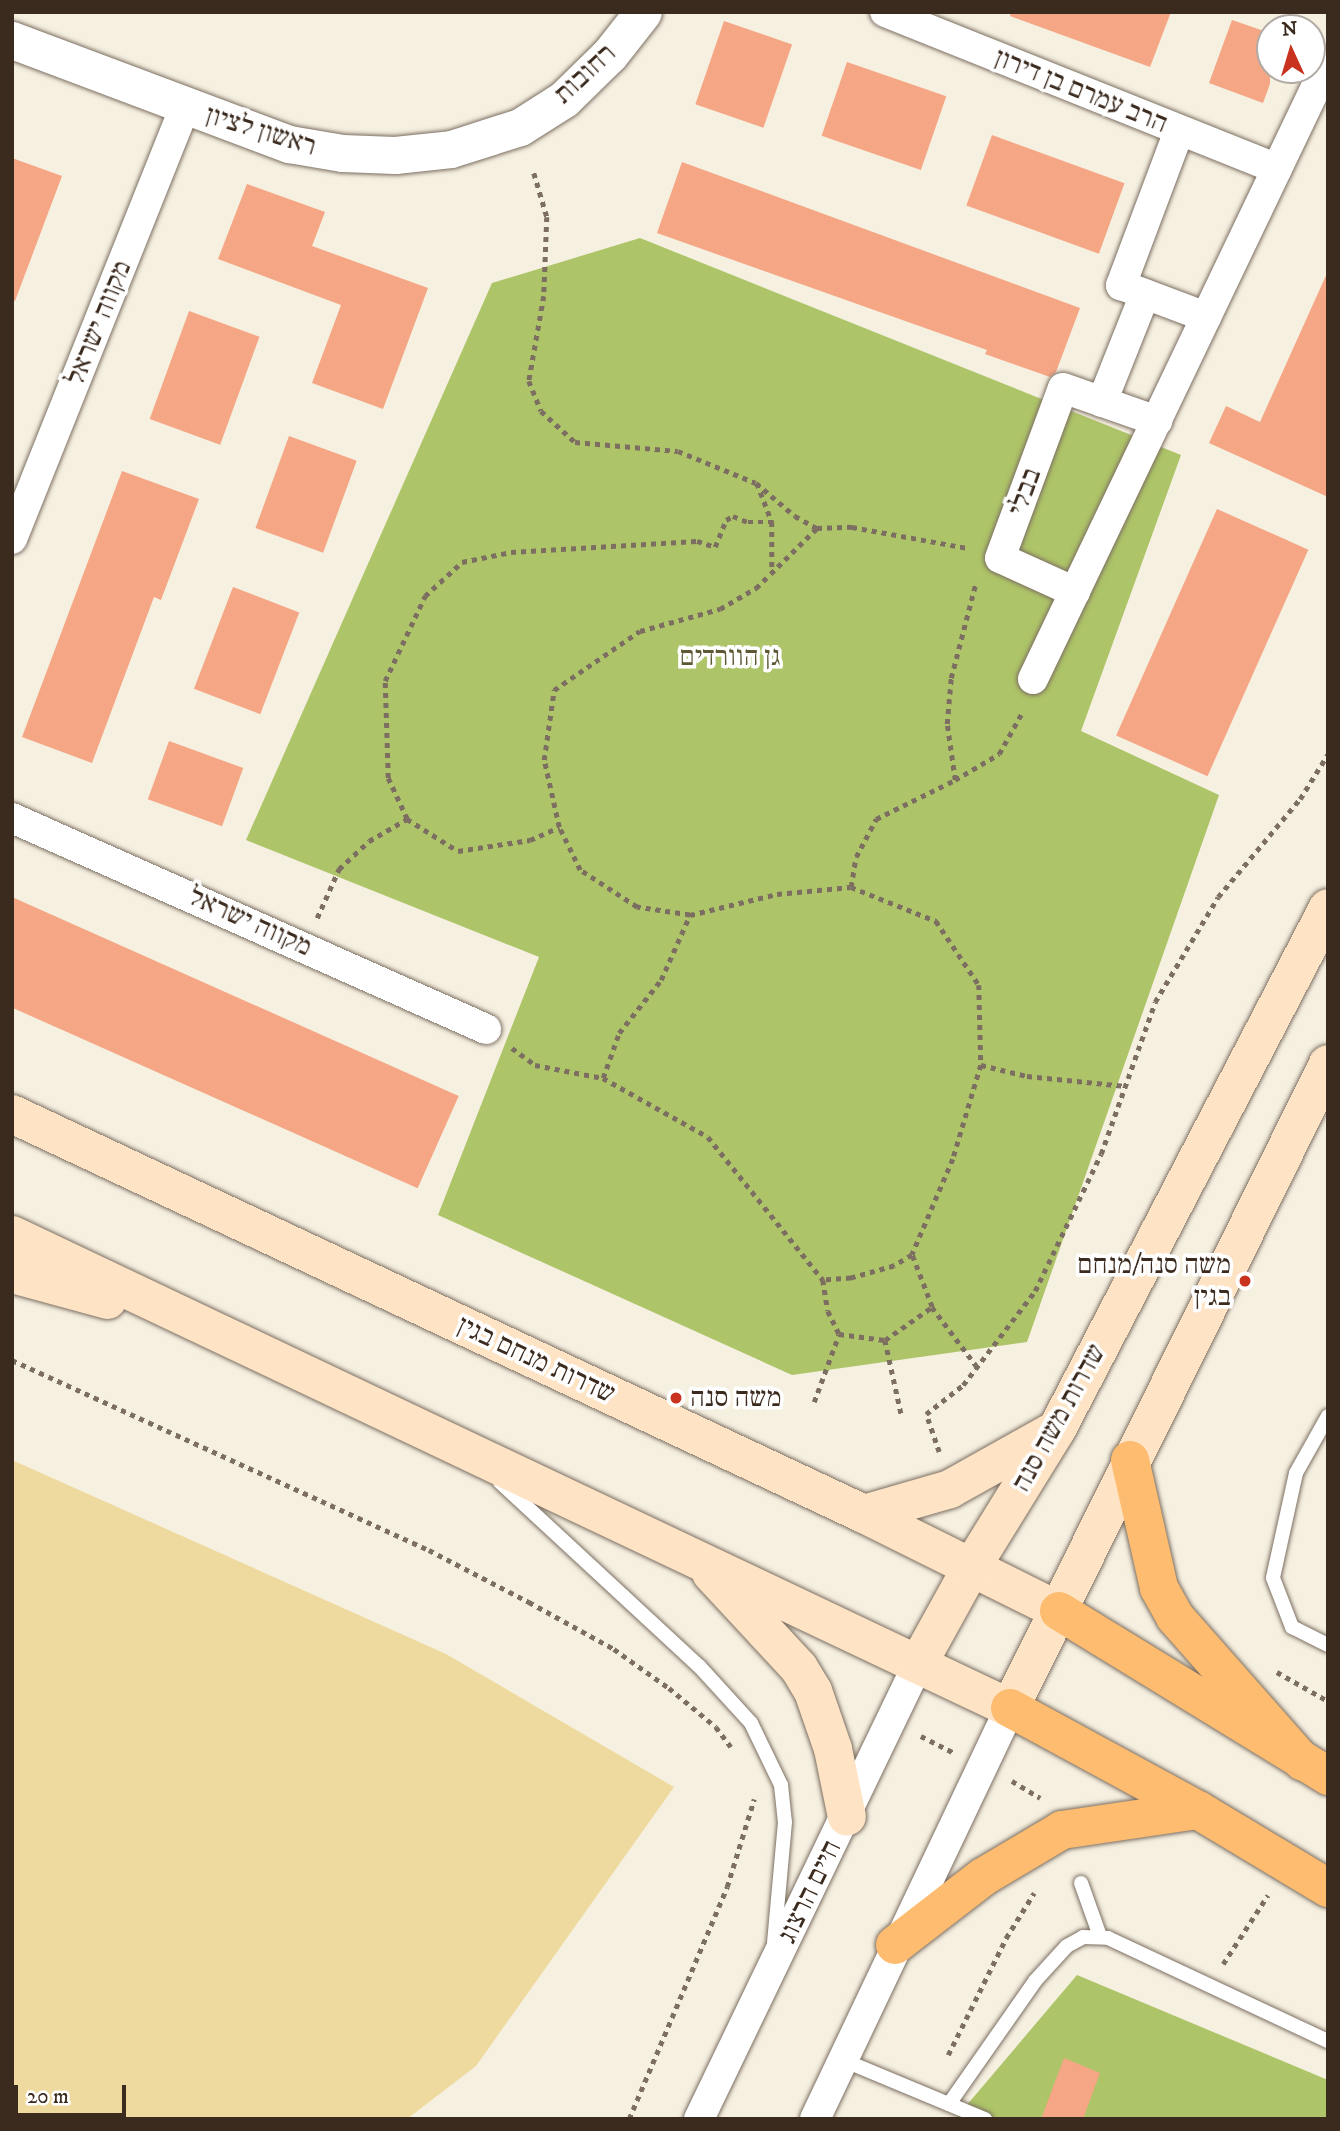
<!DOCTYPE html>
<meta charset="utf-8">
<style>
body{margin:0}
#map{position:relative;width:1340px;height:2131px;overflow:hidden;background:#f6f0e1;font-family:"IM FELL DW Pica","Frank Ruhl Libre",serif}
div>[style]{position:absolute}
.green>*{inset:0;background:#aec468}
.sand>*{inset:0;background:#eeda9e}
.building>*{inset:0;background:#f5a684;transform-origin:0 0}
.path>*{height:4.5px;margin-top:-2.25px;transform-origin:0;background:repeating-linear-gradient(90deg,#7c6f62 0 5px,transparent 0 10px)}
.roads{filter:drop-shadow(0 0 2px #7c6f62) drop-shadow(0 0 2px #7c6f62)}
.service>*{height:14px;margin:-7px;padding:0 7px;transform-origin:7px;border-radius:7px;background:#fff}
.minor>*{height:30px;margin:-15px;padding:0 15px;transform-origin:15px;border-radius:15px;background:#fff}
.tertiary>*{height:37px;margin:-18.5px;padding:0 18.5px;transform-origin:18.5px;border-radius:18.5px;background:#fff}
.secondary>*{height:38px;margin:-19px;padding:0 19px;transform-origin:19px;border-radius:19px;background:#fee4c5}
.trunk>*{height:38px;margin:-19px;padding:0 19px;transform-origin:19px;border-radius:19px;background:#fdbc6f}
.dots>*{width:19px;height:19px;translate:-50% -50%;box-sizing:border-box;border:4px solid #fff;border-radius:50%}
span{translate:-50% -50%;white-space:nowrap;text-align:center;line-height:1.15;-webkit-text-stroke:7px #fff;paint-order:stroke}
.street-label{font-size:28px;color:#3b2a1e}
.park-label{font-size:28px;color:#5e5834}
.poi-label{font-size:28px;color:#3b2a1e}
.right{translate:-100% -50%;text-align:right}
.left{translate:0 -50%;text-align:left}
.frame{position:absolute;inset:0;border:14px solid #3b2a1e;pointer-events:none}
.north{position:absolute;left:1256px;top:14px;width:70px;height:70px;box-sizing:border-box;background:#fff;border:2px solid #b1aaa5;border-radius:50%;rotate:356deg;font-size:19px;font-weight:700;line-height:28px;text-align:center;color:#3b2a1e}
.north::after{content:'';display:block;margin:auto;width:24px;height:32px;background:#c8321e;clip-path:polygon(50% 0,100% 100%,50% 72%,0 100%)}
.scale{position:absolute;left:14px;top:2085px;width:112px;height:32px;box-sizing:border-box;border:4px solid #3b2a1e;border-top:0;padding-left:9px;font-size:21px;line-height:24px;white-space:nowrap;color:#3b2a1e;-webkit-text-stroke:5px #fff;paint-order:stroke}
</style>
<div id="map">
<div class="green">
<i style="clip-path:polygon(640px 238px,1181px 455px,1081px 731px,1219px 795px,1027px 1342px,792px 1375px,438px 1215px,539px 957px,246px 840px,492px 283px)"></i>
<i style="clip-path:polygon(1077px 1975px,1328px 2080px,1328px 2119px,955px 2119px)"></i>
</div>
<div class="sand">
<i style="clip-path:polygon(12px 1460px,446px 1654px,674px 1787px,476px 2066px,407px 2119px,12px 2119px)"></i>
</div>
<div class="building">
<i style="clip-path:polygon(1011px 12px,1171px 12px,1150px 67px,1010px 16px)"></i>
<i style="clip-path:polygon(1232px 20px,1270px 33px,1270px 84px,1263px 103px,1209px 83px)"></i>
<i style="left:724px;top:21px;width:72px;height:88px;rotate:19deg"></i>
<i style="left:847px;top:62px;width:105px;height:78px;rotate:19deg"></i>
<i style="left:992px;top:135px;width:141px;height:75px;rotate:20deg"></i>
<i style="clip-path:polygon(12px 158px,62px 176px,15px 301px,12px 300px)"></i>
<i style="clip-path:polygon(682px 162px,1080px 308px,1056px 372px,1050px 377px,985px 354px,987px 350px,657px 233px)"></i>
<i style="clip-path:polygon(247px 184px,325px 212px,312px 246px,428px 288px,383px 409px,312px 383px,341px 305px,218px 259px)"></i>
<i style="clip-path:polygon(1328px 271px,1328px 497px,1209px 443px,1226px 406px,1260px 422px)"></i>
<i style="left:189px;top:311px;width:75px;height:115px;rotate:20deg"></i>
<i style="left:289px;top:436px;width:72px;height:98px;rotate:20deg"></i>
<i style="clip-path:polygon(122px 471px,199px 499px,161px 600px,154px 597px,92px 763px,22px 737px)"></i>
<i style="left:1217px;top:509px;width:100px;height:248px;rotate:24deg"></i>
<i style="left:233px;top:587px;width:71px;height:109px;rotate:21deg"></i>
<i style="left:169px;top:741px;width:79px;height:62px;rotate:20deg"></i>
<i style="left:12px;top:897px;width:489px;height:101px;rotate:24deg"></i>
<i style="clip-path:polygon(1064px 2058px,1100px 2073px,1083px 2119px,1041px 2119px)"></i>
</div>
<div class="path">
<i style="left:534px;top:173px;width:46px;rotate:73.5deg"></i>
<i style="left:547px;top:217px;width:79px;rotate:92.2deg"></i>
<i style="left:544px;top:296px;width:86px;rotate:100deg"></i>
<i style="left:529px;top:381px;width:32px;rotate:68deg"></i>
<i style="left:541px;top:411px;width:46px;rotate:42.4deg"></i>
<i style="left:575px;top:442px;width:103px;rotate:5deg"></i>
<i style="left:678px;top:451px;width:84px;rotate:22.3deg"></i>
<i style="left:756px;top:483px;width:51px;rotate:40.2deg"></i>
<i style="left:795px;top:516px;width:25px;rotate:29deg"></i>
<i style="left:817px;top:528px;width:35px;rotate:-2deg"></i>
<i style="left:852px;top:527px;width:118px;rotate:10.3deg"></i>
<i style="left:757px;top:483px;width:42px;rotate:69deg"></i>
<i style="left:772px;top:522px;width:48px;rotate:90deg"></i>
<i style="left:955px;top:780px;width:51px;rotate:-30.6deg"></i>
<i style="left:999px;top:754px;width:49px;rotate:-60.8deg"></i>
<i style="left:407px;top:819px;width:45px;rotate:-114.9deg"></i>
<i style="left:388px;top:778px;width:97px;rotate:-91.8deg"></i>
<i style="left:385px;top:681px;width:94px;rotate:-64.8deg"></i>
<i style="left:425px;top:596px;width:50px;rotate:-42.6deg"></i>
<i style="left:462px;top:562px;width:50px;rotate:-11.5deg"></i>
<i style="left:511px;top:552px;width:186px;rotate:-3.4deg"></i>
<i style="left:697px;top:541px;width:19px;rotate:18deg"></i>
<i style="left:715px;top:547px;width:29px;rotate:-68deg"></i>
<i style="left:726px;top:520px;width:8px;rotate:-30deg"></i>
<i style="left:733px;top:516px;width:16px;rotate:22deg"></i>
<i style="left:748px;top:522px;width:24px"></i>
<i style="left:851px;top:887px;width:30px;rotate:-81deg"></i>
<i style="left:856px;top:857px;width:43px;rotate:-62.2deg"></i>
<i style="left:876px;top:819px;width:88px;rotate:-26.3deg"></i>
<i style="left:955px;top:780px;width:57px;rotate:-98.1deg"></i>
<i style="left:947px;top:724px;width:46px;rotate:-85deg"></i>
<i style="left:951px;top:678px;width:99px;rotate:-75.4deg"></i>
<i style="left:690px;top:915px;width:54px;rotate:-171.4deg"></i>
<i style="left:637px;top:907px;width:68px;rotate:-147deg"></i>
<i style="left:580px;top:870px;width:48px;rotate:-116deg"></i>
<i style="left:559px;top:827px;width:69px;rotate:-102.6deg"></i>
<i style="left:544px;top:760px;width:71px;rotate:-81.9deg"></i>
<i style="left:554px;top:690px;width:104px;rotate:-34.5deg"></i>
<i style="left:640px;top:631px;width:83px;rotate:-15.4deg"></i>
<i style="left:720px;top:609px;width:42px;rotate:-30.3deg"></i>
<i style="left:756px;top:588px;width:86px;rotate:-44.5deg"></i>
<i style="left:317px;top:918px;width:54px;rotate:-65.8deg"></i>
<i style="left:339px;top:869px;width:41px;rotate:-43deg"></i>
<i style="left:369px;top:841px;width:44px;rotate:-30.1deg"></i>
<i style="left:407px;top:819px;width:60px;rotate:32.1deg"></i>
<i style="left:458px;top:851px;width:73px;rotate:-8.7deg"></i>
<i style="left:530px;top:840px;width:32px;rotate:-24deg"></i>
<i style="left:512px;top:1048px;width:29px;rotate:36deg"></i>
<i style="left:535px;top:1065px;width:69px;rotate:10.8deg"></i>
<i style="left:603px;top:1078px;width:120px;rotate:29.3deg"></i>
<i style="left:708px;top:1137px;width:184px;rotate:51.2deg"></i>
<i style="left:981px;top:1065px;width:47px;rotate:13.4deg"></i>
<i style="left:1027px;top:1076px;width:99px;rotate:5.8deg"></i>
<i style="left:603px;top:1078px;width:48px;rotate:-70.4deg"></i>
<i style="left:619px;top:1033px;width:68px;rotate:-51.6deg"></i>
<i style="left:661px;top:980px;width:71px;rotate:-66deg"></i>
<i style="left:690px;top:915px;width:89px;rotate:-13.6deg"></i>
<i style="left:777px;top:894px;width:74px;rotate:-5.4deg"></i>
<i style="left:851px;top:887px;width:92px;rotate:21.8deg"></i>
<i style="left:936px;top:921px;width:77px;rotate:56.1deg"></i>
<i style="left:979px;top:985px;width:80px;rotate:88.6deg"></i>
<i style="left:981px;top:1065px;width:98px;rotate:106.6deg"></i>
<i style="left:953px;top:1159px;width:104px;rotate:113.1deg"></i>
<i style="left:912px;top:1255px;width:21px;rotate:149deg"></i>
<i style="left:894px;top:1266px;width:45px;rotate:164.4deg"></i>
<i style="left:851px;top:1278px;width:28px;rotate:176deg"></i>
<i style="left:823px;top:1280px;width:31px;rotate:81deg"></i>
<i style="left:828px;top:1311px;width:25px;rotate:64deg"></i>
<i style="left:839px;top:1334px;width:46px;rotate:7.4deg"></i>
<i style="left:885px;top:1340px;width:57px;rotate:-35.1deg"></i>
<i style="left:932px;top:1307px;width:56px;rotate:-111deg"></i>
<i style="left:932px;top:1307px;width:76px;rotate:53deg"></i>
<i style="left:885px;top:1340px;width:79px;rotate:77.6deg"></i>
<i style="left:12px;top:1360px;width:458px;rotate:24.5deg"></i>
<i style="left:429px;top:1550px;width:113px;rotate:27.5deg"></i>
<i style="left:529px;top:1602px;width:97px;rotate:28.9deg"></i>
<i style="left:614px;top:1649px;width:67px;rotate:35.3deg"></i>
<i style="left:669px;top:1688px;width:61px;rotate:39.7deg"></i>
<i style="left:716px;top:1727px;width:25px;rotate:53deg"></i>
<i style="left:814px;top:1402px;width:72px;rotate:-69.8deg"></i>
<i style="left:939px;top:1452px;width:40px;rotate:-108.9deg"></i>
<i style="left:926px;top:1414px;width:47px;rotate:-38.1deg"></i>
<i style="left:963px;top:1385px;width:118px;rotate:-52.5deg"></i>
<i style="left:1035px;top:1291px;width:152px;rotate:-64.3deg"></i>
<i style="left:1101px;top:1154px;width:161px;rotate:-70.4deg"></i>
<i style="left:1155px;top:1002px;width:122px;rotate:-59deg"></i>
<i style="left:1218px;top:897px;width:128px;rotate:-50.1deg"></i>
<i style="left:1300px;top:799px;width:53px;rotate:-58.1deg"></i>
<i style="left:1277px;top:1672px;width:59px;rotate:29.6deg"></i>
<i style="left:921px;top:1736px;width:37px;rotate:27deg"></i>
<i style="left:1012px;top:1781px;width:33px;rotate:31deg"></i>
<i style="left:1223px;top:1964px;width:82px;rotate:-56.9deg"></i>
<i style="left:948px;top:2055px;width:131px;rotate:-63.6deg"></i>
<i style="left:1006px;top:1938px;width:53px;rotate:-58.1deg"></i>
<i style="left:629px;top:2119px;width:252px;rotate:-67.1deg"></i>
<i style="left:727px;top:1887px;width:92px;rotate:-72.9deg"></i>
</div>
<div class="roads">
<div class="service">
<i style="left:1328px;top:1416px;width:65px;rotate:119.3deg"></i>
<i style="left:1296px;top:1473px;width:107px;rotate:102.4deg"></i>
<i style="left:1273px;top:1578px;width:53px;rotate:68.8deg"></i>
<i style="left:1292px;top:1627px;width:40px;rotate:26.6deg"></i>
<i style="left:500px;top:1482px;width:271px;rotate:42.8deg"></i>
<i style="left:699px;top:1666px;width:77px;rotate:47.6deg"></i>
<i style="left:751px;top:1723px;width:69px;rotate:64.2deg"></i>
<i style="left:781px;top:1785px;width:37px;rotate:84deg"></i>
<i style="left:785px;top:1822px;width:121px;rotate:95.2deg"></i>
<i style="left:1081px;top:1883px;width:56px;rotate:70.3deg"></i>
<i style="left:843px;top:2060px;width:154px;rotate:22.6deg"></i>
<i style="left:949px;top:2104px;width:150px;rotate:-55deg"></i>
<i style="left:1035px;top:1981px;width:47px;rotate:-47.6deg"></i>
<i style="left:1067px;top:1946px;width:18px;rotate:-29deg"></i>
<i style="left:1083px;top:1937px;width:25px;rotate:2deg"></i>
<i style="left:1108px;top:1938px;width:243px;rotate:25.1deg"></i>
</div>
<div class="minor">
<i style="left:885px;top:12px;width:422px;rotate:21.8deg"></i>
<i style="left:1179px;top:131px;width:165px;rotate:110.6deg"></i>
<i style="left:1121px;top:285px;width:91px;rotate:20.6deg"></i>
<i style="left:1102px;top:402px;width:116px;rotate:-68.3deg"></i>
<i style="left:12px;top:539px;width:465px;rotate:-68.2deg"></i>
<i style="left:1075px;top:592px;width:82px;rotate:-155.6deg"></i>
<i style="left:1000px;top:558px;width:181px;rotate:-69.7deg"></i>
<i style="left:1063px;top:388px;width:100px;rotate:19.3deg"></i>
<i style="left:1033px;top:679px;width:684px;rotate:-64.45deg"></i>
<i style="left:12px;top:818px;width:519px;rotate:24deg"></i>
<i style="left:699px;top:2119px;width:505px;rotate:-64.3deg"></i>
<i style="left:815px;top:2119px;width:455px;rotate:-64.6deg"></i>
</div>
<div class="tertiary">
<i style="left:12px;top:40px;width:296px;rotate:20.6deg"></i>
<i style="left:289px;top:144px;width:54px;rotate:9.6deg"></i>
<i style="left:342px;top:153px;width:53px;rotate:2.2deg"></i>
<i style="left:395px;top:155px;width:56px;rotate:-6.1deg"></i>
<i style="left:451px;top:149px;width:72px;rotate:-17.7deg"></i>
<i style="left:520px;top:127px;width:52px;rotate:-32.5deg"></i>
<i style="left:564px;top:99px;width:64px;rotate:-44.4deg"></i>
<i style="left:610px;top:54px;width:53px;rotate:-51.8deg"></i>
</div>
<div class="secondary">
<i style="left:12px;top:1114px;width:941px;rotate:25.15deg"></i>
<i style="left:864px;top:1514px;width:218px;rotate:26.4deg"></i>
<i style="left:12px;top:1235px;width:1104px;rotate:25.36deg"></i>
<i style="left:1010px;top:1708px;width:718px;rotate:-63.72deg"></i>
<i style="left:12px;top:1274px;width:99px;rotate:15.2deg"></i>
<i style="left:864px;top:1514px;width:90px;rotate:-16.2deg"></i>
<i style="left:950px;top:1489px;width:115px;rotate:-29.2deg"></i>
<i style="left:711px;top:1573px;width:129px;rotate:47.2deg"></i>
<i style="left:799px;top:1668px;width:27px;rotate:59deg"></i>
<i style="left:813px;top:1691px;width:61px;rotate:71deg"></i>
<i style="left:833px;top:1749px;width:69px;rotate:78.4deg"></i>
<i style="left:918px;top:1664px;width:110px;rotate:-61.1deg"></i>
<i style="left:971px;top:1568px;width:163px;rotate:-58.3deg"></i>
<i style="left:1057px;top:1429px;width:587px;rotate:-62.52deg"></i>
</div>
<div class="trunk">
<i style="left:1130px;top:1460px;width:131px;rotate:77.2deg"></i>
<i style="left:1159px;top:1588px;width:33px;rotate:61deg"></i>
<i style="left:1175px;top:1617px;width:193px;rotate:48.6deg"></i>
<i style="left:1059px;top:1611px;width:316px;rotate:31.5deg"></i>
<i style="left:1010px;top:1708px;width:214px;rotate:28.5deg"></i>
<i style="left:1198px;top:1810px;width:152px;rotate:31deg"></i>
<i style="left:895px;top:1945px;width:111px;rotate:-37.7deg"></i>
<i style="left:983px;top:1877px;width:92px;rotate:-30.7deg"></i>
<i style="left:1062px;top:1830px;width:137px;rotate:-8.4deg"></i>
</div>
</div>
<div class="dots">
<i style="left:1245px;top:1281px;background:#c8321e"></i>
<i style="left:676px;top:1398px;background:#c8321e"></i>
</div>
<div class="street-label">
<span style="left:585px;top:74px;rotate:-43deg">רחובות</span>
<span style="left:1081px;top:91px;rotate:22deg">הרב עמרם בן דירון</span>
<span style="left:261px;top:131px;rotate:17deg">ראשון לציון</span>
<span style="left:99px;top:323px;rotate:-68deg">מקווה ישראל</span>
<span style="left:1025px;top:492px;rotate:-70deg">בבלי</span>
<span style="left:250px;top:922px;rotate:24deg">מקווה ישראל</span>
<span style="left:536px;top:1360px;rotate:25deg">שדרות מנחם בגין</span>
<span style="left:1059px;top:1418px;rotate:-61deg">שדרות משה סנה</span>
<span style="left:810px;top:1892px;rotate:-64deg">חיים הרצוג</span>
</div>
<div class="park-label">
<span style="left:730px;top:657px">גן הוורדים</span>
</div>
<div class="poi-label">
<span class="right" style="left:1231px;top:1281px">משה סנה/מנחם<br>בגין</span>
<span class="left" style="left:690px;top:1398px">משה סנה</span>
</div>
<div class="frame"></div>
<div class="north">N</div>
<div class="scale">20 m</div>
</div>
